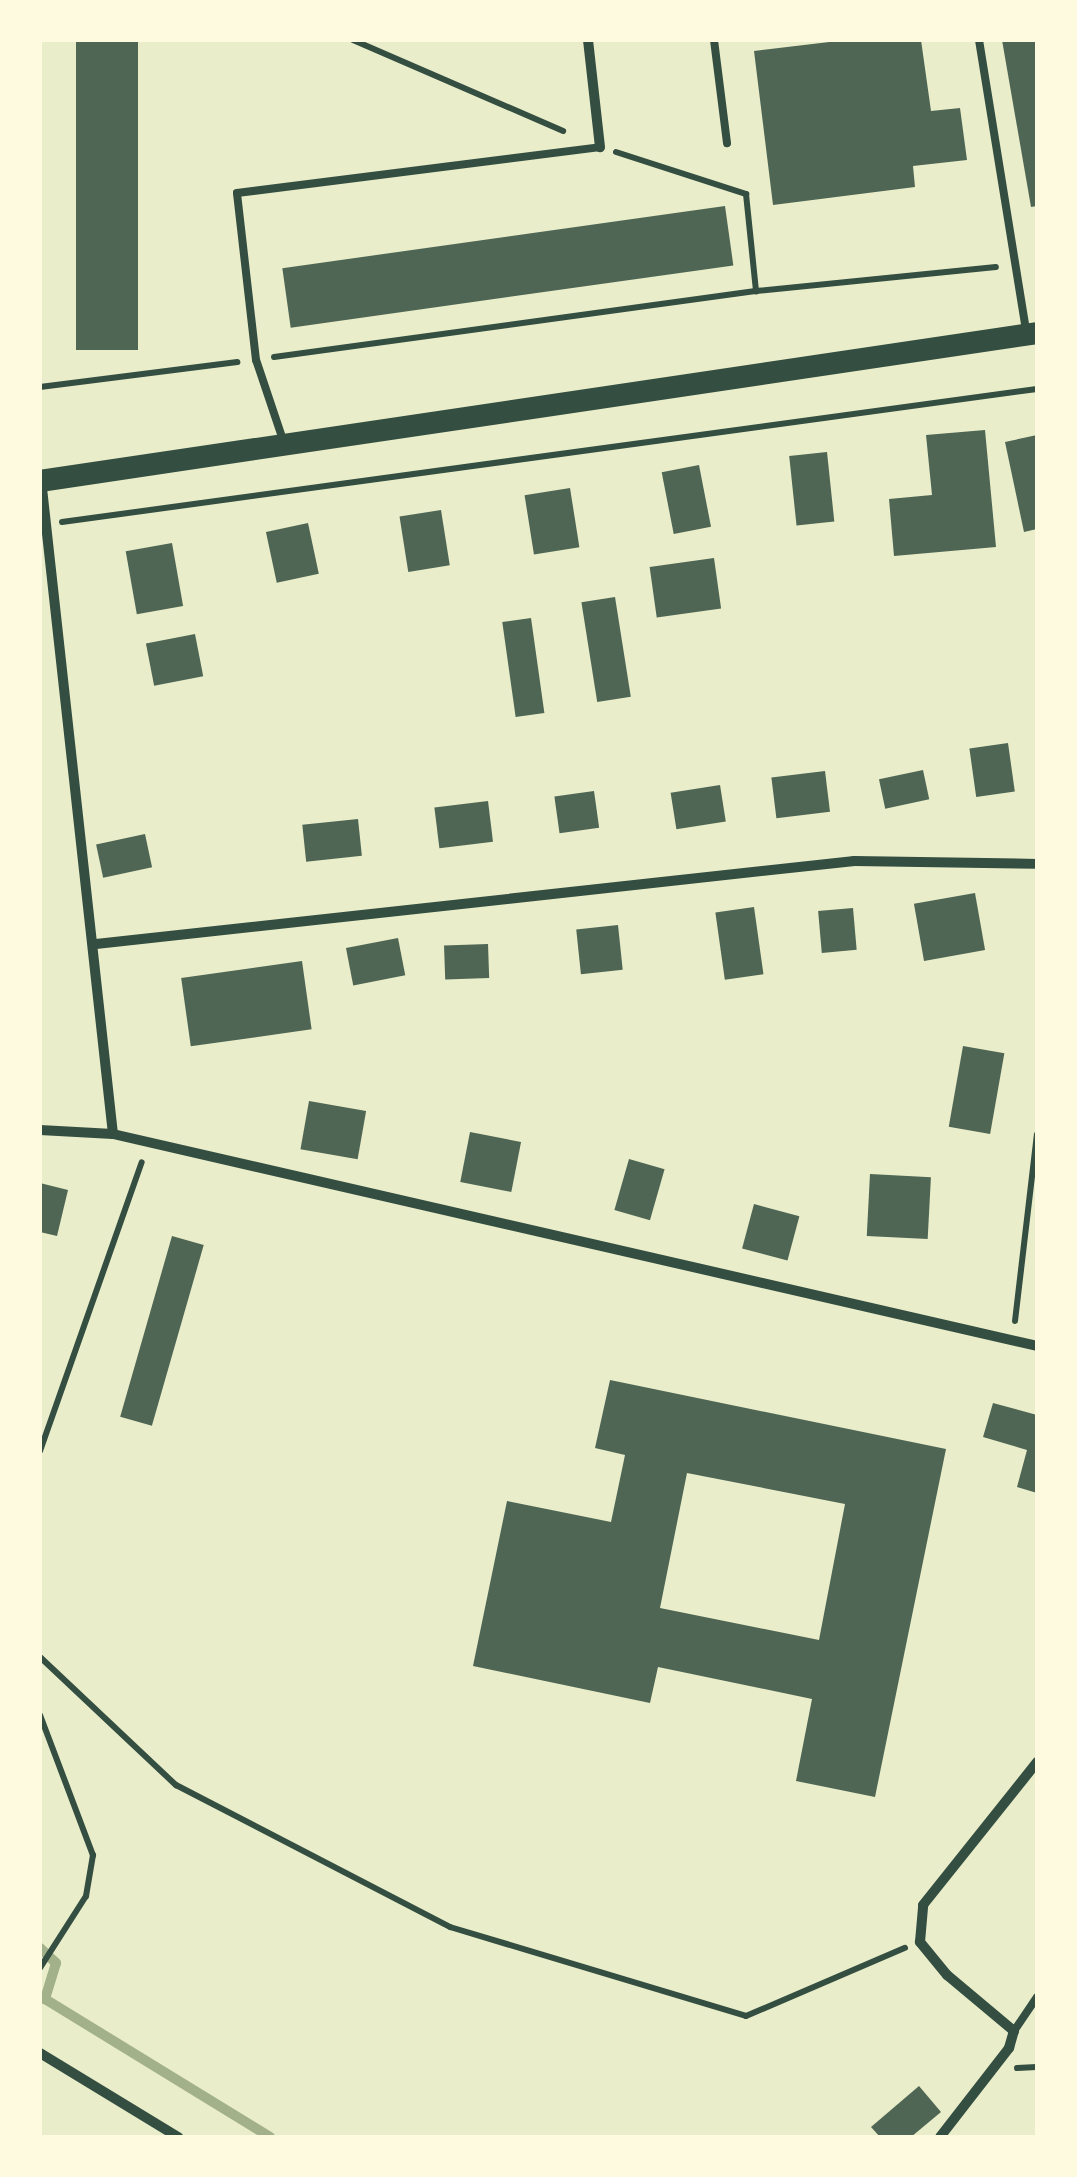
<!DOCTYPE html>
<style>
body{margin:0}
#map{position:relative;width:1077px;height:2177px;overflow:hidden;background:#e9edc9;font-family:"DejaVu Sans",sans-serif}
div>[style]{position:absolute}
.stream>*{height:10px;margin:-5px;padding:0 5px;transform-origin:5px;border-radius:5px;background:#a3b18a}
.building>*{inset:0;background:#4f6655;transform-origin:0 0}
.path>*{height:6px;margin:-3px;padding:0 3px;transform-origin:3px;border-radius:3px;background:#344e41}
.service>*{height:8px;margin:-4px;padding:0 4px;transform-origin:4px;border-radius:4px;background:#344e41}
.minor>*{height:10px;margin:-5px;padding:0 5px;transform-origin:5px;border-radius:5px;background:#344e41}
.primary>*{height:22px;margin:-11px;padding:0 11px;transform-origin:11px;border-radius:11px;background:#344e41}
span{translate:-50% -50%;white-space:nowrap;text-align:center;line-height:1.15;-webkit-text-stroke:9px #fefae0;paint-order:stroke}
.frame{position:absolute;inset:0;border:42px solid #fefae0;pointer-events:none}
</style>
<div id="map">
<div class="stream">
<i style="left:40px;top:1948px;width:22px;rotate:43deg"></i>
<i style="left:56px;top:1963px;width:38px;rotate:107deg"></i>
<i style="left:45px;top:1999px;width:264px;rotate:31.5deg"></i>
</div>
<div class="building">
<i style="left:76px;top:40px;width:62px;height:310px"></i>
<i style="clip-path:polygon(846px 40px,921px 40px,931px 111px,960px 108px,967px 160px,913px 166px,915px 187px,773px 205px,754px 51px)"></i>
<i style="clip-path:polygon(1002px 40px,1037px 40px,1037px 206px,1031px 207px)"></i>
<i style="left:725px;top:206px;width:60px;height:447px;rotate:82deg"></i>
<i style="clip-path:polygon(985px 430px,996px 547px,894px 556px,889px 499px,932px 495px,926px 435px)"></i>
<i style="clip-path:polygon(1037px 435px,1037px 529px,1024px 532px,1005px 442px)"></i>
<i style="left:827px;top:452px;width:70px;height:38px;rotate:84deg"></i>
<i style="left:699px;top:465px;width:63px;height:38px;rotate:79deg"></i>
<i style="left:570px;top:488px;width:60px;height:46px;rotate:81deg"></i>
<i style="left:441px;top:510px;width:56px;height:42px;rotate:81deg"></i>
<i style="left:308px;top:523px;width:52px;height:43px;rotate:78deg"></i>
<i style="left:172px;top:543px;width:64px;height:47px;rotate:80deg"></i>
<i style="left:714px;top:558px;width:51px;height:65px;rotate:82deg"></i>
<i style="left:615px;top:597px;width:101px;height:34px;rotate:81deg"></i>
<i style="left:531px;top:618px;width:96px;height:29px;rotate:82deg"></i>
<i style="left:195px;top:634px;width:43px;height:50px;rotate:79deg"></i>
<i style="left:1008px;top:743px;width:49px;height:39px;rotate:82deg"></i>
<i style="left:923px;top:770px;width:30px;height:45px;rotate:78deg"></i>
<i style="left:825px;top:771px;width:41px;height:54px;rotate:83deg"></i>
<i style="left:720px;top:785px;width:37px;height:50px;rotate:81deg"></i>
<i style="left:594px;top:791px;width:37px;height:40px;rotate:82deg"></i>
<i style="left:488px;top:801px;width:41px;height:54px;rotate:83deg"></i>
<i style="left:358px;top:819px;width:37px;height:56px;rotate:84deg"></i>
<i style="left:145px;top:834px;width:34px;height:50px;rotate:78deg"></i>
<i style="left:975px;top:893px;width:58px;height:62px;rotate:80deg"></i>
<i style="left:754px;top:907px;width:68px;height:39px;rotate:82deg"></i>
<i style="left:853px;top:908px;width:42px;height:35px;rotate:85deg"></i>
<i style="left:618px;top:925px;width:45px;height:42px;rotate:84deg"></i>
<i style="left:398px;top:938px;width:38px;height:53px;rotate:79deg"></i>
<i style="left:488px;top:944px;width:34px;height:44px;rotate:88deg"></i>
<i style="left:302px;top:961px;width:69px;height:122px;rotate:82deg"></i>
<i style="left:963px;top:1046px;width:42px;height:82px;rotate:10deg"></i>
<i style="left:309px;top:1101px;width:58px;height:49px;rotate:10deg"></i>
<i style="left:470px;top:1132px;width:52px;height:51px;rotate:11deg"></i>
<i style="left:629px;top:1159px;width:37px;height:53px;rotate:16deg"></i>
<i style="left:870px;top:1174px;width:61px;height:62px;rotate:3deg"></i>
<i style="clip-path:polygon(40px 1183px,68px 1190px,57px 1236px,40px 1232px)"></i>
<i style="left:754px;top:1204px;width:47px;height:46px;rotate:15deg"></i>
<i style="left:172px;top:1236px;width:33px;height:188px;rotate:16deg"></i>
<i style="clip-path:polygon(evenodd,610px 1380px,946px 1449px,875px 1797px,796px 1781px,812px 1699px,658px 1667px,650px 1703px,473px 1666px,507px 1501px,611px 1522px,625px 1455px,595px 1448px,610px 1380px,687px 1473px,845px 1504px,819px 1640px,660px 1608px,687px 1473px)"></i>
<i style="clip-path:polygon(993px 1403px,1037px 1415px,1037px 1493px,1017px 1487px,1027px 1450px,983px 1437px)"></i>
<i style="clip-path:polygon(919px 2086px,941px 2112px,911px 2137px,880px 2137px,871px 2127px)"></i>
</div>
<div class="path">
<i style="left:353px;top:40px;width:229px;rotate:23.4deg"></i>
<i style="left:616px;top:152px;width:137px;rotate:17.9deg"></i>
<i style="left:746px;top:194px;width:98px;rotate:84.1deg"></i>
<i style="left:274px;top:357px;width:486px;rotate:-7.8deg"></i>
<i style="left:756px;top:291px;width:241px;rotate:-5.7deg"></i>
<i style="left:40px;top:387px;width:199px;rotate:-7.2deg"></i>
<i style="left:62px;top:522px;width:984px;rotate:-7.77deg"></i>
<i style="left:1015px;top:1321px;width:188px;rotate:-83.3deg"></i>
<i style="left:40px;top:1451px;width:306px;rotate:-70.6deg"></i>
<i style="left:40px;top:1657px;width:187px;rotate:43.3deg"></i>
<i style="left:176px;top:1785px;width:309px;rotate:27.4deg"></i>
<i style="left:450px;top:1927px;width:309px;rotate:16.7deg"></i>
<i style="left:746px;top:2016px;width:173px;rotate:-23.2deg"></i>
<i style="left:40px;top:1715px;width:150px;rotate:69.3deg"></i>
<i style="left:93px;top:1855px;width:42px;rotate:99.7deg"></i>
<i style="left:86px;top:1896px;width:85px;rotate:122.6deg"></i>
<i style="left:1017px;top:2068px;width:20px;rotate:-3deg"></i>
</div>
<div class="service">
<i style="left:714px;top:40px;width:104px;rotate:82.8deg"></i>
<i style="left:979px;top:40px;width:294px;rotate:80.8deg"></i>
<i style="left:283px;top:440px;width:84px;rotate:-108.6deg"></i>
<i style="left:256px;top:360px;width:168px;rotate:-96.5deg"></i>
<i style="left:237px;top:193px;width:366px;rotate:-7.2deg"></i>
<i style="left:1014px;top:2031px;width:41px;rotate:-55.9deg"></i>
</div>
<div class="minor">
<i style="left:588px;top:40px;width:108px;rotate:83.6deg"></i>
<i style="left:41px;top:479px;width:659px;rotate:83.73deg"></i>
<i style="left:96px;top:944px;width:763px;rotate:-6.25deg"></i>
<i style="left:854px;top:861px;width:183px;rotate:0.9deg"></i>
<i style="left:40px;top:1130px;width:73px;rotate:3.1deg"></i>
<i style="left:113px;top:1134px;width:948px;rotate:12.92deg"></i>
<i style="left:40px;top:2053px;width:162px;rotate:31.3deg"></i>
<i style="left:940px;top:2137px;width:113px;rotate:-52.2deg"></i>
<i style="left:1009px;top:2048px;width:18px;rotate:-74deg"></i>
<i style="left:1014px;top:2031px;width:87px;rotate:-140.1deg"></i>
<i style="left:947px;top:1975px;width:43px;rotate:-129.3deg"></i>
<i style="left:920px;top:1942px;width:37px;rotate:-85deg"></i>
<i style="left:923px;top:1905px;width:183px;rotate:-51.4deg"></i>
</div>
<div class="primary">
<i style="left:40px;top:481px;width:1008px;rotate:-8.44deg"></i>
</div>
<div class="frame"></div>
</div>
